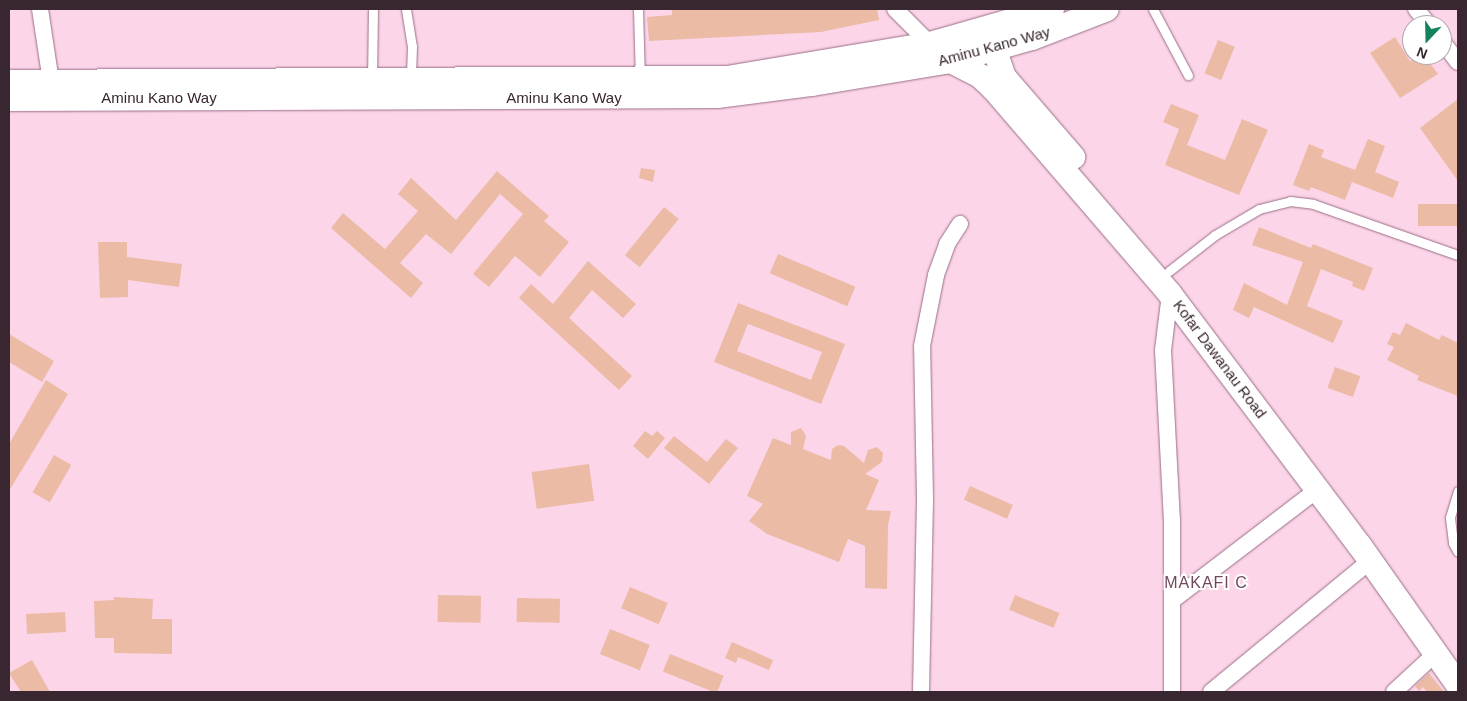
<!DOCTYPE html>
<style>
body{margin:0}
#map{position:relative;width:1467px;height:701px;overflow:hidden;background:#fcd5e9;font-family:Arial,sans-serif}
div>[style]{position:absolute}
.building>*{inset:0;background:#ebbba6;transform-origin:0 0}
.roads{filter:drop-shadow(0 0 1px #996f86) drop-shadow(0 0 1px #996f86)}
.lane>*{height:9px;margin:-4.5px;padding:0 4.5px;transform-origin:4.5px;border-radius:4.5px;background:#fff}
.street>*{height:16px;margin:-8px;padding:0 8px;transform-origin:8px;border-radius:8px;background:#fff}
.secondary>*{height:24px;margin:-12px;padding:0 12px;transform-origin:12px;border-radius:12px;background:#fff}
span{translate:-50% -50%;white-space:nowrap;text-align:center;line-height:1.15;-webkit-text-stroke:4px #fff;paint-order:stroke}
.street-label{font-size:15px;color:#382630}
.neighbourhood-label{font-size:16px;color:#71495f;letter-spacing:1px}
.frame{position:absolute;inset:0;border:10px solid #382630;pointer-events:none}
.north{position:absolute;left:1402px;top:15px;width:50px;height:50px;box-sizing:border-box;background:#fff;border:1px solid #afa8ac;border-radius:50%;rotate:201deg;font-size:14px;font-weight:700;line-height:20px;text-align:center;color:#382630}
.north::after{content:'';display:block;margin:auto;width:18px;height:22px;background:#14825f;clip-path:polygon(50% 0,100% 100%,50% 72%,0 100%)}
</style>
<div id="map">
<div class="building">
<i style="clip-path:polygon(672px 9px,877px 9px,879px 20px,821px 32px,649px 41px,647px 17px,672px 15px)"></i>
<i style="clip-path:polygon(1395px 37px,1410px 61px,1424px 55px,1438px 74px,1400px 98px,1370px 53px)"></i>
<i style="left:1218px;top:40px;width:18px;height:36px;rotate:22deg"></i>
<i style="clip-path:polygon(1458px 99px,1458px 181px,1420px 128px)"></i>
<i style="clip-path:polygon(1171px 104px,1199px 115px,1187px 145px,1225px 160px,1242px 119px,1268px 130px,1239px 195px,1165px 165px,1179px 129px,1163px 122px)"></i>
<i style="clip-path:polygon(1368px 139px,1385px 146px,1375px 172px,1399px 182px,1393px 198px,1352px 182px,1345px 200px,1311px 187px,1309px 191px,1293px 185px,1309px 144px,1324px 150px,1321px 157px,1355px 170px)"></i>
<i style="clip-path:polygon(641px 168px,655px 170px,653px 182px,639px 178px)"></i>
<i style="clip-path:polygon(497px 171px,549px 216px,544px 221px,569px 242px,540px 277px,515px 256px,489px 287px,473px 274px,523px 214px,500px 194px,451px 254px,426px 234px,400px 263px,423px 283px,411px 298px,331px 228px,343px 213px,385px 249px,418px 211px,398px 194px,411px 178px,456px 220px)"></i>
<i style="left:1418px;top:204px;width:39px;height:22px"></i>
<i style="left:664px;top:207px;width:19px;height:62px;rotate:39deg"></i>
<i style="clip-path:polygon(1259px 227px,1311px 248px,1313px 244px,1373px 268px,1364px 291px,1352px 286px,1353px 282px,1321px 269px,1307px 306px,1343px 321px,1333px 343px,1254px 307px,1249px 318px,1233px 310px,1244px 283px,1287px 305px,1303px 262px,1252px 245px)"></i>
<i style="clip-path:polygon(98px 242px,127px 242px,127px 257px,182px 264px,179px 287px,128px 280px,128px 297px,100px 298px)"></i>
<i style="left:778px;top:254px;width:84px;height:21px;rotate:23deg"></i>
<i style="clip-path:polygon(588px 261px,636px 304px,623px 318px,592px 290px,569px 318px,632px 376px,619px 390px,519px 298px,531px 284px,553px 304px)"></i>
<i style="clip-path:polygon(evenodd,738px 303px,845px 344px,821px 404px,714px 362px,738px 303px,748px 324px,822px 352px,811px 380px,737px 351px,748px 324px)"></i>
<i style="clip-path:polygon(1406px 323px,1439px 340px,1442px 335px,1458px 343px,1458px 396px,1417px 380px,1419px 376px,1387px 360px,1394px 347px,1387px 344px,1393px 332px,1400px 335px)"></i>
<i style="clip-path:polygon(9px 334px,54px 361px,42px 382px,9px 362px)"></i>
<i style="left:1335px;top:367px;width:27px;height:22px;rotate:20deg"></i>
<i style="clip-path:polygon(46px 380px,68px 394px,9px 491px,9px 444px)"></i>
<i style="clip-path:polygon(801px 428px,806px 436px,803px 449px,831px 460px,832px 449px,838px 445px,844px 446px,864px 463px,868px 450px,877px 447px,883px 453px,882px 462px,865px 474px,879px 480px,866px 510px,891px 511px,888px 525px,887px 589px,865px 588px,865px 546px,848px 539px,839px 562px,767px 534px,749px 521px,763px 504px,747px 496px,773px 438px,791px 445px,791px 432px)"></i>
<i style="clip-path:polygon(645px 431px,652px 436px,657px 431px,665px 438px,648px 459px,633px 446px)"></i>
<i style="clip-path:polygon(674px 436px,707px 462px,726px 439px,738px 448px,709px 484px,664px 448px)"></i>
<i style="left:54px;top:455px;width:20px;height:43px;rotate:30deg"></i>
<i style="left:589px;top:464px;width:37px;height:58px;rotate:82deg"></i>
<i style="left:970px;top:486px;width:47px;height:15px;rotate:24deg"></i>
<i style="left:630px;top:587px;width:41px;height:23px;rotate:23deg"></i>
<i style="left:438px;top:595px;width:43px;height:27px;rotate:1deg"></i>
<i style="left:1015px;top:595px;width:48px;height:16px;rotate:22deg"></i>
<i style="clip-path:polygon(114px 597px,153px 599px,152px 619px,172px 619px,172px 654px,114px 653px,114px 638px,95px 638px,94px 601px,114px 600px)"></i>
<i style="left:517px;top:598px;width:43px;height:24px;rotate:1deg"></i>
<i style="left:65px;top:612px;width:20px;height:39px;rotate:87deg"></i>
<i style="left:610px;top:629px;width:43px;height:27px;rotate:22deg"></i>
<i style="clip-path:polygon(732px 642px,773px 660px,769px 670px,738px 657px,736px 663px,725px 658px)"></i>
<i style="left:670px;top:654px;width:58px;height:19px;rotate:22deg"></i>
<i style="clip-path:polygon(32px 660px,50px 692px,21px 692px,9px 673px)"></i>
<i style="clip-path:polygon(1429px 673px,1444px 692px,1427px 692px,1423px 687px,1419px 691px,1415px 686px)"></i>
</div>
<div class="roads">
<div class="lane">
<i style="left:406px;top:9px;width:37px;rotate:81deg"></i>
<i style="left:412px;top:46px;width:32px;rotate:92deg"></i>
<i style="left:638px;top:9px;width:70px;rotate:88.4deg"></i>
<i style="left:1153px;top:9px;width:75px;rotate:62.1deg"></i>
<i style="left:372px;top:80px;width:71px;rotate:-89.2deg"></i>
<i style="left:1169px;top:271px;width:58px;rotate:-38deg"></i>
<i style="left:1215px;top:235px;width:51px;rotate:-30.6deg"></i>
<i style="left:1259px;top:209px;width:32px;rotate:-14deg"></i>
<i style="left:1290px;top:201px;width:23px;rotate:7deg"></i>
<i style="left:1313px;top:204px;width:154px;rotate:19.4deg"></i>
<i style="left:1458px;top:491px;width:28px;rotate:107deg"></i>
<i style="left:1450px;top:518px;width:25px;rotate:83deg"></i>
<i style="left:1453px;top:543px;width:10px;rotate:61deg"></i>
</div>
<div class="street">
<i style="left:40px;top:9px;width:74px;rotate:81.4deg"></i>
<i style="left:895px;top:9px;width:49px;rotate:45deg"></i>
<i style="left:1416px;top:9px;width:21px;rotate:51deg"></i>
<i style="left:1442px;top:41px;width:26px;rotate:53deg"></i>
<i style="left:1170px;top:294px;width:56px;rotate:97.1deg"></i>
<i style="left:1163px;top:350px;width:170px;rotate:87deg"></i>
<i style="left:1172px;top:520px;width:172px;rotate:90deg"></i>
<i style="left:1173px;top:600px;width:183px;rotate:-37.4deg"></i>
<i style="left:921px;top:692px;width:194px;rotate:-88.8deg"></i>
<i style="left:925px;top:498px;width:152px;rotate:-91.1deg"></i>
<i style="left:922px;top:346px;width:72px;rotate:-78.8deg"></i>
<i style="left:936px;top:275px;width:33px;rotate:-70deg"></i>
<i style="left:947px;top:244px;width:24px;rotate:-57deg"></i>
<i style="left:1211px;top:692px;width:206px;rotate:-39.5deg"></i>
<i style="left:1394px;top:692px;width:57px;rotate:-42.9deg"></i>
</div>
<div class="secondary">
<i style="left:994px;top:48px;width:31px;rotate:71deg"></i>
<i style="left:1004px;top:77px;width:106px;rotate:49.2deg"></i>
<i style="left:951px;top:61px;width:33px;rotate:27deg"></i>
<i style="left:980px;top:76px;width:18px;rotate:43deg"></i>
<i style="left:993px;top:88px;width:272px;rotate:49.3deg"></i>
<i style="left:1170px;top:294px;width:316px;rotate:53deg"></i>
<i style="left:1360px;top:546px;width:170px;rotate:54.8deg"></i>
<i style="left:9px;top:82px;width:718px;rotate:-0.32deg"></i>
<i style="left:727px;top:78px;width:206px;rotate:-9.5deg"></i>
<i style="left:930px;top:44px;width:127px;rotate:-16deg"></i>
<i style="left:9px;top:99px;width:708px;rotate:-0.24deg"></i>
<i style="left:717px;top:96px;width:96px;rotate:-7.2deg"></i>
<i style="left:812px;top:84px;width:141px;rotate:-9.4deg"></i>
<i style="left:951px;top:61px;width:84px;rotate:-15.9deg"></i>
<i style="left:1032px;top:38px;width:80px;rotate:-21.1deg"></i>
</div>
</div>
<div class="street-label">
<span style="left:994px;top:46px;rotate:-15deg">Aminu Kano Way</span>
<span style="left:159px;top:98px">Aminu Kano Way</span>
<span style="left:564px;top:98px">Aminu Kano Way</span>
<span style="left:1220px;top:359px;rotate:53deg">Kofar Dawanau Road</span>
</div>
<div class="neighbourhood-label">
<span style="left:1206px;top:583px">MAKAFI C</span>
</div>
<div class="frame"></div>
<div class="north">N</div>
</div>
